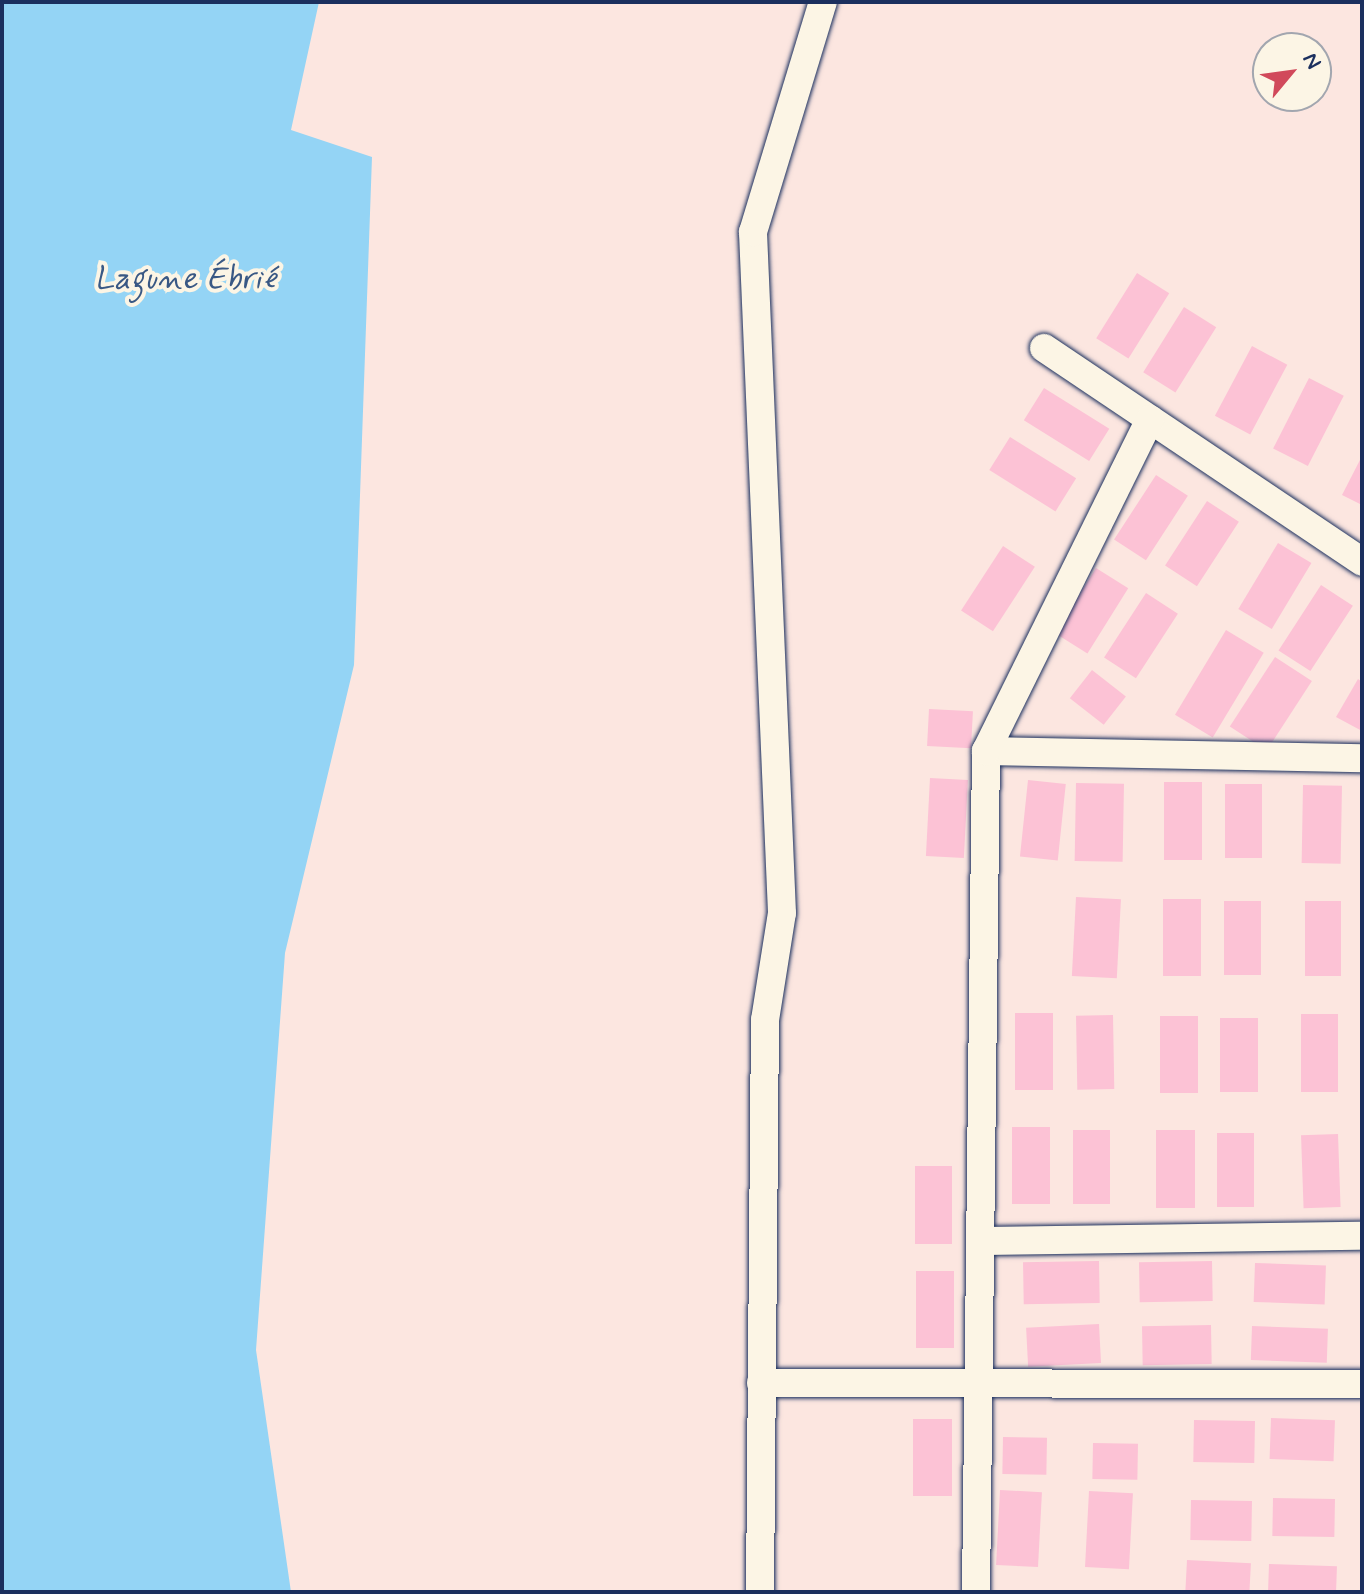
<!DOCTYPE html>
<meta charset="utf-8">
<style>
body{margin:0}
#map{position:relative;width:1364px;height:1594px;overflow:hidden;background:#fce6e0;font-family:Mynerve,sans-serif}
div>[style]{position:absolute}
.water>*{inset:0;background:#94d4f5}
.building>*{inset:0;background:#fcc2d5;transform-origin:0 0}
.roads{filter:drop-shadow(0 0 2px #1b2f5e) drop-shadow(0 0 2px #1b2f5e)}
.minor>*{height:28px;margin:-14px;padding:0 14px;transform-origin:14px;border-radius:14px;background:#fcf5e5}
span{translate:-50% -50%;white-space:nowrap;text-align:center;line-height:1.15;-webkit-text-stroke:8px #fcf5e5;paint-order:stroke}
.water-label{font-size:32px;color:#395884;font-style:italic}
.frame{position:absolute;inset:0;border:4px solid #1b2f5e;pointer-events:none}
.north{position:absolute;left:1252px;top:32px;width:80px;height:80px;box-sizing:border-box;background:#fcf5e5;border:2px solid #a2a6af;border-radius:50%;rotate:61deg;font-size:22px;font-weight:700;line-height:32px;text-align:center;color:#1b2f5e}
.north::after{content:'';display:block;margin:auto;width:28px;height:36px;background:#d1495b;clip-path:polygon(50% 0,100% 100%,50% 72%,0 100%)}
</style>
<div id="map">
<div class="water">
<i style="clip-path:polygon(2px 2px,319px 2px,291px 130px,372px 157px,354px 665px,285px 953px,256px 1350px,291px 1592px,2px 1592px)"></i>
</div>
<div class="building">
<i style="left:1137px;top:273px;width:38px;height:77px;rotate:32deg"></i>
<i style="left:1184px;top:307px;width:38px;height:77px;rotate:32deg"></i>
<i style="left:1252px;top:346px;width:40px;height:79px;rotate:28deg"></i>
<i style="left:1309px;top:378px;width:39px;height:79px;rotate:27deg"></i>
<i style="left:1044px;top:388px;width:77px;height:38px;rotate:32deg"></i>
<i style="left:1010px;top:437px;width:78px;height:39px;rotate:32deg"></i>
<i style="clip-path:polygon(1362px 456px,1362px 505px,1342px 495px)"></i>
<i style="left:1156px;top:475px;width:38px;height:77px;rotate:33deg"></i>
<i style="left:1207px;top:501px;width:38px;height:77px;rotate:33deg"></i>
<i style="left:1278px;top:543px;width:39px;height:77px;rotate:31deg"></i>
<i style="left:1003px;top:546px;width:38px;height:77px;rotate:33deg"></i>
<i style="left:1096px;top:568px;width:38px;height:77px;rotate:32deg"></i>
<i style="left:1321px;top:585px;width:38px;height:78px;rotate:33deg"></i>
<i style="left:1146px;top:593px;width:38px;height:77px;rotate:33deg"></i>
<i style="left:1226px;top:630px;width:44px;height:99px;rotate:31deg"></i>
<i style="left:1275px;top:657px;width:44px;height:83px;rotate:33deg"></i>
<i style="left:1092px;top:670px;width:43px;height:36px;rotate:38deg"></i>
<i style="clip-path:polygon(1358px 679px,1362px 682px,1362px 731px,1336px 717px)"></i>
<i style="left:929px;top:709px;width:44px;height:37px;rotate:3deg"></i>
<i style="left:930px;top:778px;width:38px;height:78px;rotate:3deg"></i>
<i style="left:1028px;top:780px;width:38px;height:77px;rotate:6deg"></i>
<i style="left:1164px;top:782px;width:38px;height:78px"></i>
<i style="left:1076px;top:783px;width:48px;height:78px;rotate:1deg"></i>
<i style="left:1262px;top:784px;width:74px;height:37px;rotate:90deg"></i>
<i style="left:1303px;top:785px;width:39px;height:78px;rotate:1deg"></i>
<i style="left:1076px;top:897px;width:45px;height:79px;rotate:3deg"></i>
<i style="left:1163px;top:899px;width:38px;height:77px"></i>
<i style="left:1224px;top:901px;width:37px;height:74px"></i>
<i style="left:1305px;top:901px;width:36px;height:75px"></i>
<i style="left:1015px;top:1013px;width:38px;height:77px"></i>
<i style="left:1301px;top:1014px;width:37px;height:78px"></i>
<i style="left:1113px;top:1015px;width:74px;height:37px;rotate:89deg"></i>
<i style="left:1160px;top:1016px;width:38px;height:77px"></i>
<i style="left:1220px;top:1018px;width:38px;height:74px"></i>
<i style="left:1012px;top:1127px;width:38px;height:77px"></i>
<i style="left:1073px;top:1130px;width:37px;height:74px"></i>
<i style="left:1156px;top:1130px;width:39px;height:78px"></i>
<i style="left:1217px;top:1133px;width:37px;height:74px"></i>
<i style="left:1338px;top:1134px;width:73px;height:37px;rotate:88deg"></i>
<i style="left:915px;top:1166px;width:37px;height:78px"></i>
<i style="left:1099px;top:1261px;width:42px;height:76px;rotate:89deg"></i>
<i style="left:1212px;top:1261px;width:40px;height:73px;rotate:89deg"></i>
<i style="left:1255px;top:1263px;width:71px;height:39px;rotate:2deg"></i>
<i style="left:916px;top:1271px;width:38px;height:77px"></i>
<i style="left:1099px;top:1324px;width:39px;height:73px;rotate:87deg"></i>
<i style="left:1211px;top:1325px;width:39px;height:69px;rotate:89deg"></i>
<i style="left:1252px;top:1326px;width:76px;height:34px;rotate:2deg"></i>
<i style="left:1271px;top:1418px;width:64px;height:41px;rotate:2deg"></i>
<i style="left:913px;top:1419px;width:39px;height:77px"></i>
<i style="left:1194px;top:1420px;width:61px;height:42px;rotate:1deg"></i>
<i style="left:1003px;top:1437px;width:44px;height:37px;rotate:1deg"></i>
<i style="left:1093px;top:1443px;width:45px;height:36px;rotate:1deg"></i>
<i style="left:1000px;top:1490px;width:42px;height:75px;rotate:3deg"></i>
<i style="left:1089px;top:1491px;width:44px;height:76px;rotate:3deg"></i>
<i style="left:1273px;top:1498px;width:62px;height:38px;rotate:1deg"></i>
<i style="left:1191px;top:1500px;width:61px;height:40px;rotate:1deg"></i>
<i style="left:1187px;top:1560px;width:64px;height:32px;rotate:3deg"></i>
<i style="left:1269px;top:1564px;width:68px;height:28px;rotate:2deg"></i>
</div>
<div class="roads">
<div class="minor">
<i style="left:1044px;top:348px;width:383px;rotate:33.9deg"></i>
<i style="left:986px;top:751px;width:376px;rotate:1.1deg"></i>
<i style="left:981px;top:1241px;width:381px;rotate:-0.8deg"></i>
<i style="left:761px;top:1383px;width:601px;rotate:0.1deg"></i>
<i style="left:760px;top:1592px;width:572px;rotate:-89.5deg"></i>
<i style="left:765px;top:1020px;width:108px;rotate:-81deg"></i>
<i style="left:782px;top:913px;width:682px;rotate:-92.44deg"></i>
<i style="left:753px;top:232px;width:240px;rotate:-73.1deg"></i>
<i style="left:976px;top:1592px;width:841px;rotate:-89.32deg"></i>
<i style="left:986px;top:751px;width:370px;rotate:-63.7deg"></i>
</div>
</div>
<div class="water-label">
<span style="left:185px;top:279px">Lagune Ébrié</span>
</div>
<div class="frame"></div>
<div class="north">N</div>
</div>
